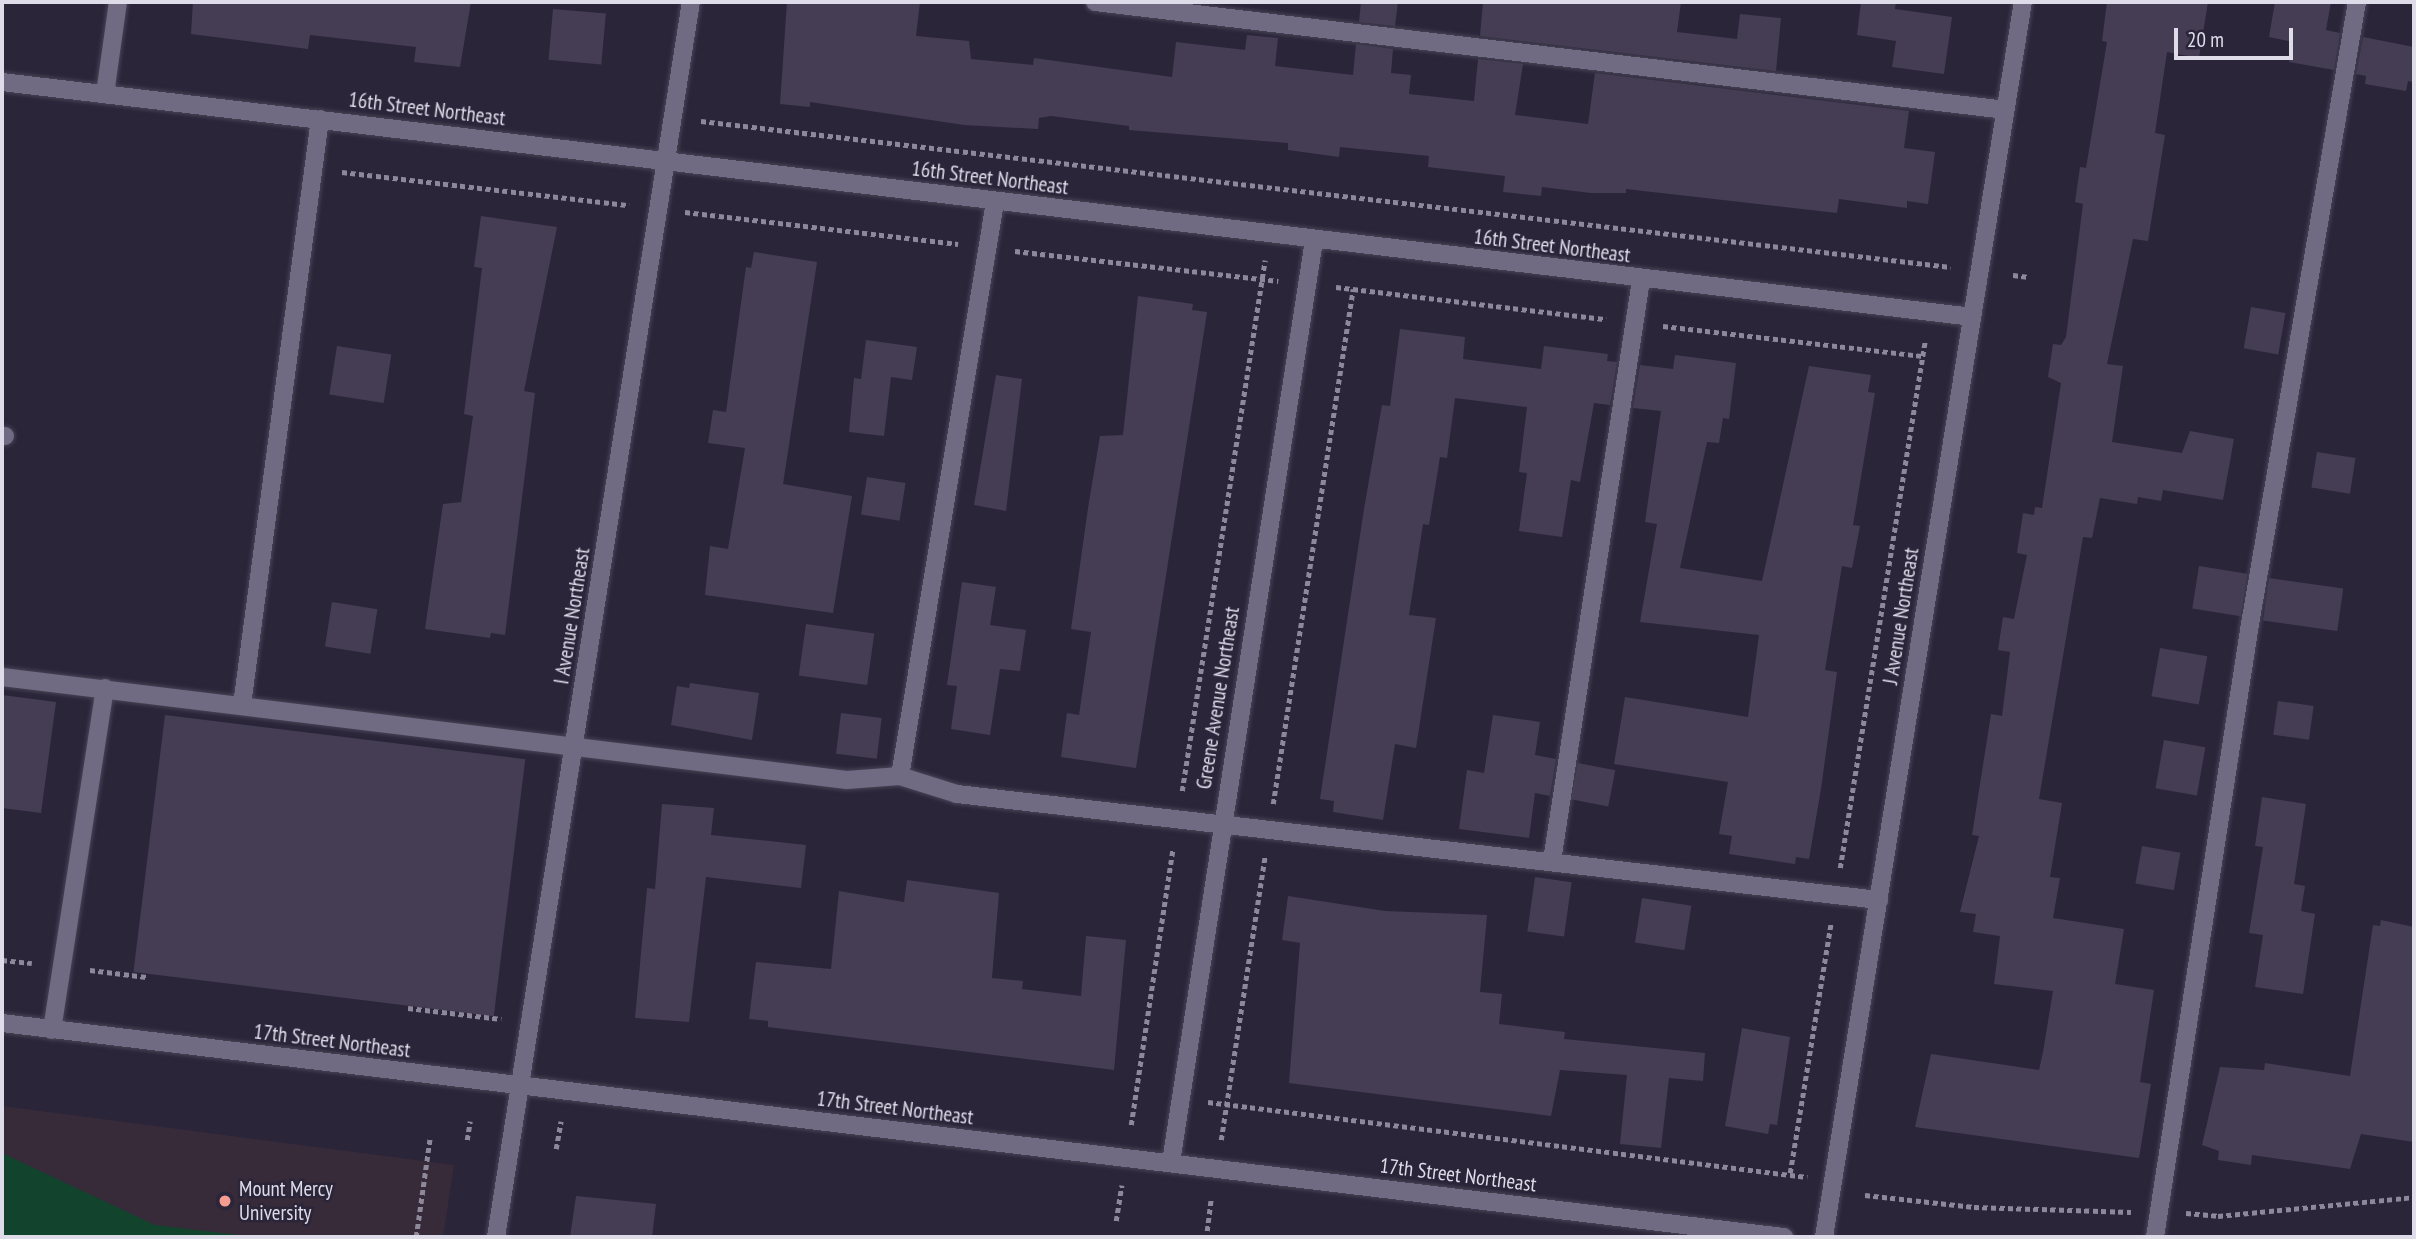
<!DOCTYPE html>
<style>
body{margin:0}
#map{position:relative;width:2416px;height:1239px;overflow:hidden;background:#2b253a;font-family:"PT Sans Narrow",sans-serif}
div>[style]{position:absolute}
.education>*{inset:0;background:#382b39}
.green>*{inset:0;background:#11432d}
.building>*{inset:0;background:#453d54;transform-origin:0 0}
.path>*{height:4.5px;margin-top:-2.25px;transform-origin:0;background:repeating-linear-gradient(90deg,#8d899a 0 5px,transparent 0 8.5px)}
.roads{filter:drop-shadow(0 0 2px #484455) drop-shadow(0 0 2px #484455)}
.minor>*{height:18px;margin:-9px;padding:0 9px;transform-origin:9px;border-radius:9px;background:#706b83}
.dots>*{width:19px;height:19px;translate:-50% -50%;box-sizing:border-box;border:4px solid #2b253a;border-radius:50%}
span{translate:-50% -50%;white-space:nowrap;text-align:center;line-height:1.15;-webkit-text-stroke:5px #2b253a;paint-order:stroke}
.street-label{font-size:21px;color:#dfdcea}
.poi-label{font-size:21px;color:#dfdcea}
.left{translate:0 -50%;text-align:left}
.frame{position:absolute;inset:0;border:4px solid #dfdcea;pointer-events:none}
.scale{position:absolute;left:2174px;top:28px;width:119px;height:32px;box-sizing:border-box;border:4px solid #dfdcea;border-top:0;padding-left:9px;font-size:21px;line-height:24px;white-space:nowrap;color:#dfdcea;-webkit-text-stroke:5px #2b253a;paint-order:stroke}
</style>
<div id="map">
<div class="education">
<i style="clip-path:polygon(2px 1106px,454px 1165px,443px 1237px,2px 1237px)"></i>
</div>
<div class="green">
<i style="clip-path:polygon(2px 1153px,155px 1225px,257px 1237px,2px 1237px)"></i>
</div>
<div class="building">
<i style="clip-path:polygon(193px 2px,471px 2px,460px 67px,414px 62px,416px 47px,310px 35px,308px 49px,191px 34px)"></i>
<i style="clip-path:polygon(787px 2px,920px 2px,916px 36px,969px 41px,971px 59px,1033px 65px,1034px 58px,1172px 77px,1176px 42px,1245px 50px,1247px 35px,1278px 38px,1275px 66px,1353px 75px,1356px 44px,1393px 49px,1391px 73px,1411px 75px,1409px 94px,1474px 101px,1478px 59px,1523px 64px,1515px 115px,1588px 124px,1595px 73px,1909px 111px,1904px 148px,1935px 152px,1928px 204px,1907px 201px,1907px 208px,1839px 199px,1837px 213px,1626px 189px,1626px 193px,1591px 193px,1542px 187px,1541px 196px,1503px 192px,1505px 176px,1428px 167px,1429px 156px,1340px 147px,1339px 157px,1288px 150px,1288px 143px,1129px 130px,1129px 126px,1051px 116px,1039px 118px,1038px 129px,964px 125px,810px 102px,810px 107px,780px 104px)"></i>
<i style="clip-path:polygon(1361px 2px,1398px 2px,1395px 26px,1359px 22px)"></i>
<i style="clip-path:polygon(1483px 2px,1681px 2px,1677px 32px,1737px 39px,1740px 14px,1781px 18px,1776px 71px,1480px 36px)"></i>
<i style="clip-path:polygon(1861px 2px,1896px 2px,1895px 9px,1952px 17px,1944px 74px,1892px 67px,1896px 41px,1857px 35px)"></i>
<i style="clip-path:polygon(2107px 2px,2208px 2px,2199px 58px,2167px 52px,2155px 133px,2165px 135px,2148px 241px,2133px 239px,2107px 364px,2123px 366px,2112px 442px,2182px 453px,2190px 431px,2234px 439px,2223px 500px,2163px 490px,2161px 501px,2138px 497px,2137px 504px,2100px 498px,2092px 538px,2083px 537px,2039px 799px,2062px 803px,2050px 877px,2060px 878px,2053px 918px,2124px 929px,2115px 984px,2154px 990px,2140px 1082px,2151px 1084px,2139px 1158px,1915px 1127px,1931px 1054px,2039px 1070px,2043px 1052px,2053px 991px,1994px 984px,2000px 936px,1973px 932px,1976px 914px,1960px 912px,1979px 836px,1972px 835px,1991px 714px,2002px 716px,2010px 652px,1998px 650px,2003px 617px,2014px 619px,2027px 555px,2017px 553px,2023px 513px,2034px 515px,2035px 507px,2042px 508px,2061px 383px,2048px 377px,2053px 344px,2061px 345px,2066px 337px,2083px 204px,2075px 202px,2080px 167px,2086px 168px,2107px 42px,2102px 41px)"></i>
<i style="clip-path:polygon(2275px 2px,2331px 2px,2326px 30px,2340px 33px,2334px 70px,2289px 62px,2293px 42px,2269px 37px)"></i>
<i style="left:553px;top:9px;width:53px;height:51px;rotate:5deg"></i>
<i style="clip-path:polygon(2363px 37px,2414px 47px,2414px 82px,2408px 81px,2406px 91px,2365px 84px,2366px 76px,2356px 74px)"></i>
<i style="clip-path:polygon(481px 216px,557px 227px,524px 391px,535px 393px,505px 635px,491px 633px,490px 638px,425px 629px,443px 504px,461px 502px,473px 416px,464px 414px,482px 268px,474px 267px)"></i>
<i style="clip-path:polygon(754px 252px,817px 262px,783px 484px,852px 496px,833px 613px,705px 595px,710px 546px,728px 549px,745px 448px,708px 443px,713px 410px,726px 412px,746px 267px,751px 268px)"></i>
<i style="clip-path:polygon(1138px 296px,1193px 304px,1192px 310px,1207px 312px,1136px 768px,1061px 757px,1067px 713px,1079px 715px,1091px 632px,1071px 629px,1088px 508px,1100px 436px,1123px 435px)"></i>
<i style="left:2251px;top:307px;width:35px;height:42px;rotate:10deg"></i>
<i style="clip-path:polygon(1400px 329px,1465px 337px,1463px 359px,1541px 369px,1544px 346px,1608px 354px,1607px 361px,1617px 362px,1610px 405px,1594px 403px,1580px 482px,1571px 480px,1562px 537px,1519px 531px,1527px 473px,1519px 472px,1527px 407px,1455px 398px,1447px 458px,1440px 457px,1429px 525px,1423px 524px,1409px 615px,1436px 618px,1416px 748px,1395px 744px,1383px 820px,1333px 812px,1334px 801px,1320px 799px,1364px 509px,1382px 405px,1390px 406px)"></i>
<i style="clip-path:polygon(866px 340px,917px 347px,912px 380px,891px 377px,884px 436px,849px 432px,854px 378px,861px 379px)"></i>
<i style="left:337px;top:346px;width:55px;height:49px;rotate:9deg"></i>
<i style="clip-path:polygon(1675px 355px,1736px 363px,1729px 419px,1723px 418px,1719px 443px,1707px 442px,1680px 568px,1762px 581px,1809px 366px,1871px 375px,1868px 392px,1875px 393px,1853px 525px,1860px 526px,1852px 568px,1842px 566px,1825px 670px,1837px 672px,1821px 789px,1809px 859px,1796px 857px,1795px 864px,1729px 854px,1732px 836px,1719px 834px,1728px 782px,1614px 764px,1625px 697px,1748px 717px,1759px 635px,1640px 622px,1657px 524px,1645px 522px,1661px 411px,1633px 408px,1640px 365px,1673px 369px)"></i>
<i style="clip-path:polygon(996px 375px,1022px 379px,1006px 511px,974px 505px)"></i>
<i style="left:2317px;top:452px;width:39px;height:36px;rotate:9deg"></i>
<i style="left:867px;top:477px;width:39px;height:38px;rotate:9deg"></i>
<i style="left:2199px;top:566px;width:49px;height:43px;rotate:9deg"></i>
<i style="left:2269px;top:578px;width:75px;height:43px;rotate:8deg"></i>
<i style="clip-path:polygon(962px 582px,996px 587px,990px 625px,1026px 630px,1020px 671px,1000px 669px,990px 735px,951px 729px,957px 686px,947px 685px)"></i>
<i style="left:332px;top:602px;width:46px;height:45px;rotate:9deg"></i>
<i style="left:806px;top:624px;width:69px;height:52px;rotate:8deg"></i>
<i style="left:2160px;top:648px;width:48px;height:49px;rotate:10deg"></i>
<i style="clip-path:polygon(690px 683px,759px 693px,752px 740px,671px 725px,677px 686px,689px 688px)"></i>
<i style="clip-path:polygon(2px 695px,56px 702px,41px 813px,2px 808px)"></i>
<i style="left:2278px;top:701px;width:36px;height:34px;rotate:8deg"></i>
<i style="left:841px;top:713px;width:41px;height:41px;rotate:7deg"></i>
<i style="left:165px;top:715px;width:363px;height:259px;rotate:7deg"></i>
<i style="clip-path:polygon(1493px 715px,1540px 722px,1535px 755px,1556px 759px,1550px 796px,1535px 793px,1529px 838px,1459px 829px,1467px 770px,1484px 773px)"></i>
<i style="left:2164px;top:740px;width:42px;height:49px;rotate:10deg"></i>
<i style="left:1578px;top:763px;width:38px;height:37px;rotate:11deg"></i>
<i style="clip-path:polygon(2262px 797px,2306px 804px,2294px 884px,2305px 886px,2301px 911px,2315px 914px,2303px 994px,2255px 987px,2263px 935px,2249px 933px,2263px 847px,2255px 846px)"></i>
<i style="clip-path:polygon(662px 804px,714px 808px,711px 835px,806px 845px,801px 888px,706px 877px,689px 1022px,635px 1018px,647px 888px,655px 889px)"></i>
<i style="left:2142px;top:846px;width:39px;height:38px;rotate:10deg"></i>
<i style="left:1535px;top:877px;width:37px;height:55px;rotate:8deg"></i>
<i style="clip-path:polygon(907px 880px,999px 893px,992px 978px,1023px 981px,1022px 989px,1081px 996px,1086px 936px,1126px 940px,1114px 1070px,768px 1027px,768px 1021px,749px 1019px,756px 962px,831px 969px,839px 891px,904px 902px)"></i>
<i style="clip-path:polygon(1288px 896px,1385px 911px,1487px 915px,1480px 992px,1502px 994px,1499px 1024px,1565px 1032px,1564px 1039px,1705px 1053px,1703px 1081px,1669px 1078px,1661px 1148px,1620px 1144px,1627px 1075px,1560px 1070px,1551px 1116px,1289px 1083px,1300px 943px,1282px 940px)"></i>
<i style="left:1642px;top:898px;width:50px;height:45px;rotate:9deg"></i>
<i style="clip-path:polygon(2381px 920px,2414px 927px,2414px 1142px,2361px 1134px,2350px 1169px,2252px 1155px,2251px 1165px,2218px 1160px,2219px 1151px,2202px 1145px,2220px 1067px,2264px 1070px,2265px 1063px,2350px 1076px,2373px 925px,2380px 926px)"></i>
<i style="clip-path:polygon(1742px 1028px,1790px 1037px,1777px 1125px,1770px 1124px,1768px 1134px,1725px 1126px)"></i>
<i style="clip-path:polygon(576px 1196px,656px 1204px,652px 1237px,570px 1237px)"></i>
</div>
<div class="path">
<i style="left:701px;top:121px;width:1258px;rotate:6.66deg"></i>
<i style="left:342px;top:172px;width:289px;rotate:6.6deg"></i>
<i style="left:685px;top:212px;width:275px;rotate:6.7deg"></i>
<i style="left:1015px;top:251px;width:265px;rotate:6.5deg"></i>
<i style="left:2013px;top:275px;width:16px;rotate:7deg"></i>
<i style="left:1336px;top:287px;width:272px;rotate:6.8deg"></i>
<i style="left:1663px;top:326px;width:262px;rotate:6.6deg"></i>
<i style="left:1182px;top:791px;width:537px;rotate:-81.12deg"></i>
<i style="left:1273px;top:804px;width:521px;rotate:-81.17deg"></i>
<i style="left:1840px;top:868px;width:534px;rotate:-80.84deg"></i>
<i style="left:2px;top:960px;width:30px;rotate:6deg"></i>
<i style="left:90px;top:970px;width:57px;rotate:7deg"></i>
<i style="left:408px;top:1008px;width:94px;rotate:6.7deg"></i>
<i style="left:1208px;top:1102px;width:604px;rotate:7.14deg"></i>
<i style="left:1131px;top:1125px;width:280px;rotate:-81.4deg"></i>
<i style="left:467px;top:1140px;width:19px;rotate:-81deg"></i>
<i style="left:1221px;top:1140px;width:286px;rotate:-81.2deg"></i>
<i style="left:556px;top:1149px;width:28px;rotate:-80deg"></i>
<i style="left:1790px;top:1173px;width:254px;rotate:-80.7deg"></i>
<i style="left:1865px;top:1195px;width:110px;rotate:6.3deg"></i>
<i style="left:1974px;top:1207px;width:157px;rotate:1.8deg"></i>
<i style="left:2186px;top:1213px;width:32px;rotate:5deg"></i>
<i style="left:2218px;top:1216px;width:197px;rotate:-5.5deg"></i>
<i style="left:1116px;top:1221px;width:36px;rotate:-81deg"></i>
<i style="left:1207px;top:1231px;width:32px;rotate:-83deg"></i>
<i style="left:416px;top:1237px;width:100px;rotate:-82deg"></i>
</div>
<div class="roads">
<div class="minor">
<i style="left:1095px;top:2px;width:917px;rotate:6.76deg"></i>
<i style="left:2px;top:82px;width:1984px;rotate:6.8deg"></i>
<i style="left:105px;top:94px;width:93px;rotate:-82deg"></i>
<i style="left:2px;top:436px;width:3px"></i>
<i style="left:2px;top:677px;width:851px;rotate:6.95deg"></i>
<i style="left:847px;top:780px;width:53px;rotate:-4.3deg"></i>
<i style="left:900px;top:776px;width:60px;rotate:17.5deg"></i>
<i style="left:957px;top:794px;width:928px;rotate:6.56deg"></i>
<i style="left:242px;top:705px;width:591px;rotate:-82.42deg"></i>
<i style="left:900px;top:776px;width:582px;rotate:-80.6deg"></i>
<i style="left:1552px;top:861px;width:588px;rotate:-81.29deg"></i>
<i style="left:2px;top:1023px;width:1795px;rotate:6.85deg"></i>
<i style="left:52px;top:1030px;width:346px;rotate:-81.2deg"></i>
<i style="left:1171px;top:1162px;width:933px;rotate:-81.18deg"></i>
<i style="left:496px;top:1237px;width:1250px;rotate:-81.03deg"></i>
<i style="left:1824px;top:1237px;width:1251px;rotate:-80.85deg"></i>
<i style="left:2155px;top:1237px;width:620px;rotate:-81.19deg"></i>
<i style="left:2250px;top:624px;width:631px;rotate:-80.24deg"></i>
</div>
</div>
<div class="dots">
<i style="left:225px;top:1201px;background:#f59c91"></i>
</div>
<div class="street-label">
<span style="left:427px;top:109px;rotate:7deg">16th Street Northeast</span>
<span style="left:990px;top:178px;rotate:7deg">16th Street Northeast</span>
<span style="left:1552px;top:246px;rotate:7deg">16th Street Northeast</span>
<span style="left:572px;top:616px;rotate:-81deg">I Avenue Northeast</span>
<span style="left:1901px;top:616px;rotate:-81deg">J Avenue Northeast</span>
<span style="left:1218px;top:698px;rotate:-81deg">Greene Avenue Northeast</span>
<span style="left:332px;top:1041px;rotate:7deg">17th Street Northeast</span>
<span style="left:895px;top:1108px;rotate:7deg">17th Street Northeast</span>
<span style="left:1458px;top:1175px;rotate:7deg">17th Street Northeast</span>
</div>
<div class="poi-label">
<span class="left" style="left:239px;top:1201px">Mount Mercy<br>University</span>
</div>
<div class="frame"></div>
<div class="scale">20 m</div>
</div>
